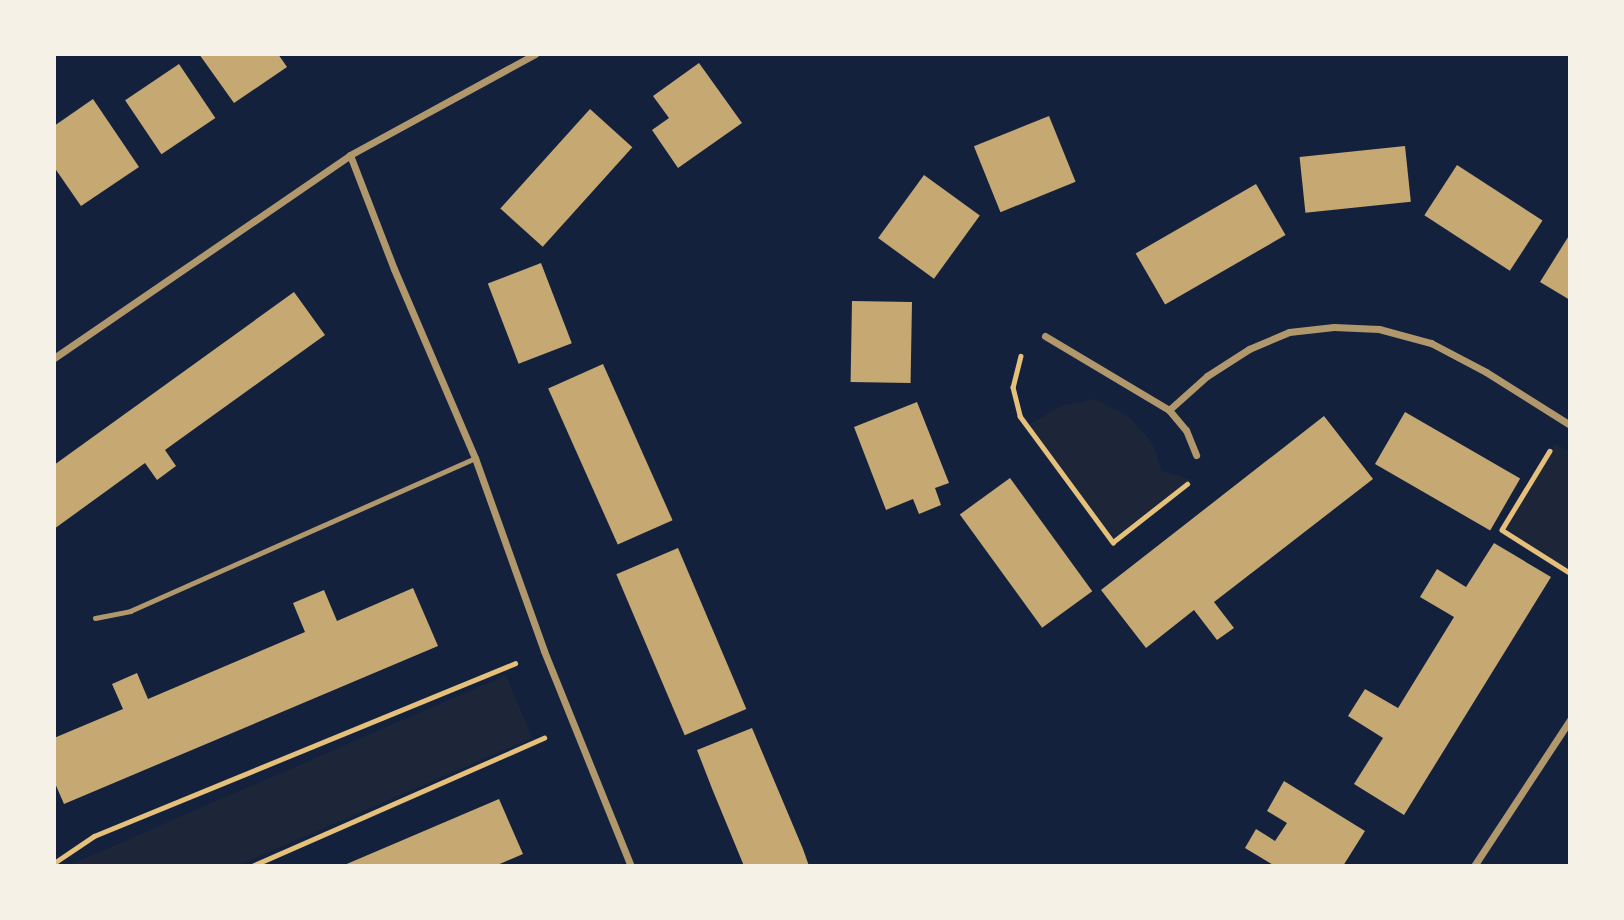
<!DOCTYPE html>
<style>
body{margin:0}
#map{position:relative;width:1624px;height:920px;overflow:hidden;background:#14213d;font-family:"Space Grotesk",sans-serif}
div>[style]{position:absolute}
.green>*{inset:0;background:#1d2539}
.building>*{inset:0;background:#c6a872;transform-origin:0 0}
.path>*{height:4.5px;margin:-2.25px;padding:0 2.25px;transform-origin:2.25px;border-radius:2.25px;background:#e5c07b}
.service>*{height:5px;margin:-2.5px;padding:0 2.5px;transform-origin:2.5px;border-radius:2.5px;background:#b1986c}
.minor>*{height:7px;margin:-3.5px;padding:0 3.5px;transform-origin:3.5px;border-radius:3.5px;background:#b1986c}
span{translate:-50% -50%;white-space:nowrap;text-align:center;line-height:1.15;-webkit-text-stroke:7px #f6f1e7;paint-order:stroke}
.frame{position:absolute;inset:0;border:56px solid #f6f1e7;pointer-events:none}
</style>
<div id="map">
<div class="green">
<i style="clip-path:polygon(1095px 399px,1128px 416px,1152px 443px,1162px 471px,1192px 480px,1113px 542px,1027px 426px,1061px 406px)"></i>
<i style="clip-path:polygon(1555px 443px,1570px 452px,1570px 573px,1502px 530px)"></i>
<i style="clip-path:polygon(506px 675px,532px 738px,237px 866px,67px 866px)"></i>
</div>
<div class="building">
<i style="clip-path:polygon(199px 54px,278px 54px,287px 67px,234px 103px)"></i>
<i style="clip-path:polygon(699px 63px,742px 123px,678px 168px,652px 130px,669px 118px,653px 96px)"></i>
<i style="left:179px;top:64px;width:65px;height:65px;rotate:56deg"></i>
<i style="clip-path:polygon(93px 99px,139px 167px,81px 206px,54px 167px,54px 126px)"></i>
<i style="left:590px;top:109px;width:57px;height:134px;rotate:42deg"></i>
<i style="left:1049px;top:116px;width:71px;height:81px;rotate:68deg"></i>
<i style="left:1405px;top:146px;width:56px;height:106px;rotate:84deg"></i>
<i style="left:1457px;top:165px;width:102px;height:60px;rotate:33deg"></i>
<i style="left:924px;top:175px;width:69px;height:78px;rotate:36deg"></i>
<i style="left:1256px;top:184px;width:59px;height:139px;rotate:60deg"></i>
<i style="clip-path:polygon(1570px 234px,1570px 300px,1540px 282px)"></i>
<i style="left:541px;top:263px;width:86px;height:57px;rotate:69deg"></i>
<i style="clip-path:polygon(294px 292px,325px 335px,165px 450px,176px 466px,157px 480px,145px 463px,54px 529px,54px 465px)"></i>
<i style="left:852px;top:301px;width:60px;height:81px;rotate:1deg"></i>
<i style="left:603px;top:364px;width:171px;height:60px;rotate:66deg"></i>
<i style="clip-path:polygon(917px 402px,949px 483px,935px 488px,941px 505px,919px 514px,913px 499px,886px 510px,854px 427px)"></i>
<i style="left:1405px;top:412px;width:133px;height:60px;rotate:30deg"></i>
<i style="clip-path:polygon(1324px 416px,1373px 479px,1214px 602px,1234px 628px,1217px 640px,1194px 610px,1146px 648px,1101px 590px)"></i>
<i style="left:1010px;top:478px;width:140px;height:62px;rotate:54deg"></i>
<i style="clip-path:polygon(1494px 543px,1551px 577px,1404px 815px,1354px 784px,1383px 738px,1348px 716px,1365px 689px,1398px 708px,1454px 617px,1420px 597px,1437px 569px,1466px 587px)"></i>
<i style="left:678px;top:548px;width:175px;height:67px;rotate:67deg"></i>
<i style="clip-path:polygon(413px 588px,438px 646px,64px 804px,54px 781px,54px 738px,123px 709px,112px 684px,137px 673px,148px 699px,305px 632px,293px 603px,324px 590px,337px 621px)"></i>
<i style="clip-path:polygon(752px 728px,803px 849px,809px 866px,744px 866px,713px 791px,697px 750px)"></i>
<i style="clip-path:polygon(1284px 781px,1365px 831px,1343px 866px,1275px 866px,1245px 848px,1256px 829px,1275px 841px,1287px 823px,1267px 811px)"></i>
<i style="clip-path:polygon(499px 799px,523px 854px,495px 866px,342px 866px)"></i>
</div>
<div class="path">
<i style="left:1021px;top:356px;width:32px;rotate:104deg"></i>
<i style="left:1013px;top:387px;width:30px;rotate:76deg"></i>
<i style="left:1020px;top:416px;width:157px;rotate:53.6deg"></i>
<i style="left:1113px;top:542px;width:94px;rotate:-38.1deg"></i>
<i style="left:1550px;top:451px;width:92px;rotate:121.3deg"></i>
<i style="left:1502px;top:530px;width:80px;rotate:32.3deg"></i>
<i style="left:54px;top:863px;width:48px;rotate:-34deg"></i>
<i style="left:94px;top:836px;width:455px;rotate:-22.3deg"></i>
<i style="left:252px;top:866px;width:319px;rotate:-23.7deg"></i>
</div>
<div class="service">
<i style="left:95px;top:618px;width:36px;rotate:-11deg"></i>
<i style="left:130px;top:611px;width:377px;rotate:-23.9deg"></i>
</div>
<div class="minor">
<i style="left:350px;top:155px;width:122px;rotate:68.9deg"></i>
<i style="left:394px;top:269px;width:206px;rotate:66.8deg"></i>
<i style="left:475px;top:458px;width:205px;rotate:70.3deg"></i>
<i style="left:544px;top:651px;width:232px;rotate:68deg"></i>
<i style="left:1045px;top:336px;width:144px;rotate:30.8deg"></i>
<i style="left:1169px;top:410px;width:26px;rotate:50deg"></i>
<i style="left:1186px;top:430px;width:27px;rotate:68deg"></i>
<i style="left:54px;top:358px;width:359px;rotate:-34.4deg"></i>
<i style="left:350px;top:155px;width:211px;rotate:-28.6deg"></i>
<i style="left:1169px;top:410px;width:51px;rotate:-41.8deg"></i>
<i style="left:1207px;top:376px;width:50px;rotate:-32.7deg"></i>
<i style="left:1249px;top:349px;width:43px;rotate:-23deg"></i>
<i style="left:1289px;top:332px;width:45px;rotate:-6.3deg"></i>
<i style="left:1334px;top:327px;width:45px;rotate:2.5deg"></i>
<i style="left:1379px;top:329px;width:54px;rotate:15.1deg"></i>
<i style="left:1431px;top:343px;width:62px;rotate:27.8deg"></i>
<i style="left:1486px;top:372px;width:99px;rotate:32.2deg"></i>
<i style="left:1474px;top:866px;width:175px;rotate:-56.7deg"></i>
</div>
<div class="frame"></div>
</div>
